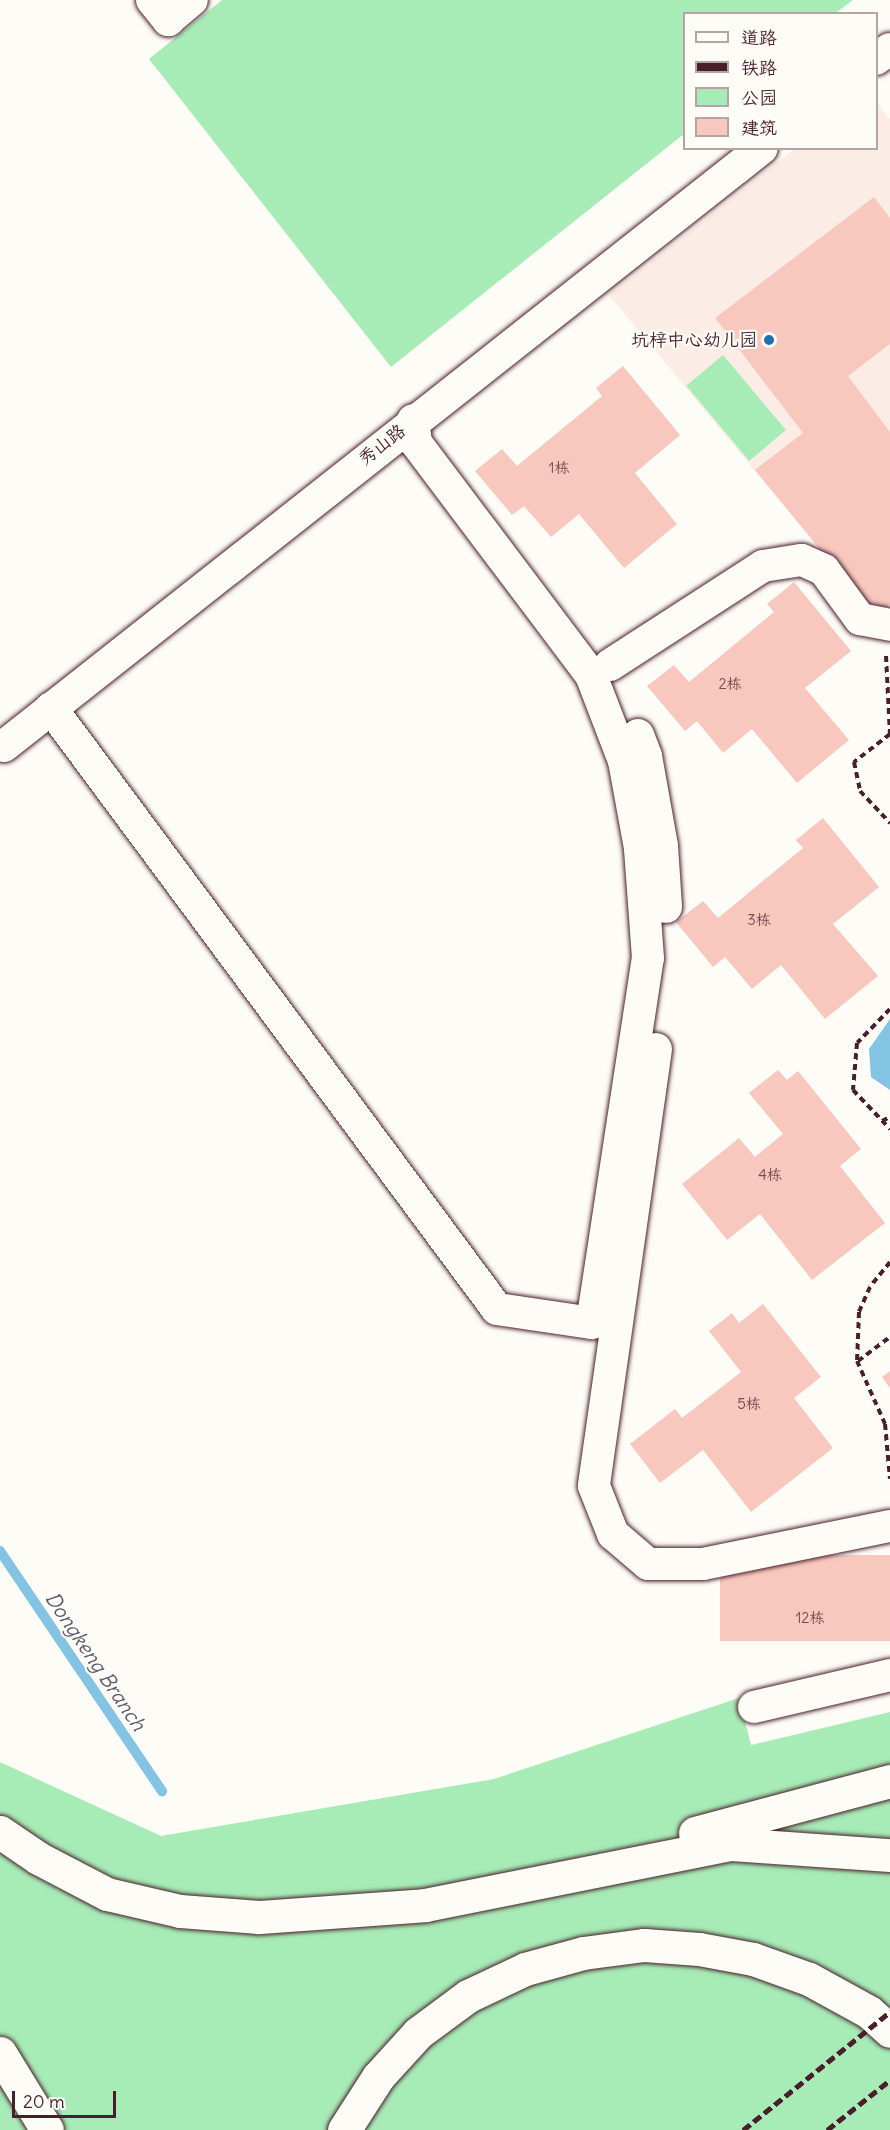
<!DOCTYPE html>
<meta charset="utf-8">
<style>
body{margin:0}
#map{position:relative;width:890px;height:2130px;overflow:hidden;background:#fdfcf7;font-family:Delius,"LXGW WenKai TC",sans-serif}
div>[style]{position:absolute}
.built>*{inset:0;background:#fcece6}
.green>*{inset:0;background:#a7ecb7;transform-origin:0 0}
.water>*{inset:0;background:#83c3e4}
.stream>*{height:10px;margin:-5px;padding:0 5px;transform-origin:5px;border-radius:5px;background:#83c3e4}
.building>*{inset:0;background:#f8c8bf;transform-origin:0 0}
.path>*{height:4px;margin-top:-2px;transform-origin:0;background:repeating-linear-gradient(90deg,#4a1f2b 0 6px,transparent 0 10.5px)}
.roads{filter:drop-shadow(0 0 2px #4a1f2b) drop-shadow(0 0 2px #4a1f2b)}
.street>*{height:32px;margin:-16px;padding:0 16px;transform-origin:16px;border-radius:16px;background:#fdfcf7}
.highway>*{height:33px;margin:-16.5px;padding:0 16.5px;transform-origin:16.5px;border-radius:16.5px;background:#fdfcf7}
.rail>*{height:4.5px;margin-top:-2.25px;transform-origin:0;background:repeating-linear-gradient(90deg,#4a1f2b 0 9px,transparent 0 13.5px)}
.dots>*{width:16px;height:16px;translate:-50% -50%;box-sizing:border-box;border:3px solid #fdfcf7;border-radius:50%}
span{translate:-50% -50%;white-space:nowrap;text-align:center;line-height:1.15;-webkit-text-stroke:4.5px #fdfcf7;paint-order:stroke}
.number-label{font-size:15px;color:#764950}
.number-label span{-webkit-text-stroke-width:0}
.poi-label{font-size:18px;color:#4a1f2b}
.right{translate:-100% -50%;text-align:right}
.street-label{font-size:18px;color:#4a1f2b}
.water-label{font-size:20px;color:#5e586c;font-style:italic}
.legend{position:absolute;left:683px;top:12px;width:195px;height:138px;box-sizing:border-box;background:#fdfcf7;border:2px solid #b5a4a5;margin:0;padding:8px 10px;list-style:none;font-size:18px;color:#4a1f2b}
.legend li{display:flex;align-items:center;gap:12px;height:30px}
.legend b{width:30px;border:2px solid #b5a4a5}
.scale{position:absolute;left:12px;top:2091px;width:104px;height:27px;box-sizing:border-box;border:3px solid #4a1f2b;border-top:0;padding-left:8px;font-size:18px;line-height:21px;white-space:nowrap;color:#4a1f2b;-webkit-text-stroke:4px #fdfcf7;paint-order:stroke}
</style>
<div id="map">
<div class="built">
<i style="clip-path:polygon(877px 103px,890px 119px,890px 604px,875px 616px,609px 295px,794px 149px,876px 148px)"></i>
</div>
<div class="green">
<i style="clip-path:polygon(222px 0,853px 0,836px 13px,684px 14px,684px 134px,391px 367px,149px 59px)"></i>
<i style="left:723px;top:355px;width:98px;height:48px;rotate:50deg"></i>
<i style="clip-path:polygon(739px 1698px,751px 1745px,890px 1712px,890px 2130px,0 2130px,0 1762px,161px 1836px,494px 1779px)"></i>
</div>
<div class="water">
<i style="clip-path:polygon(890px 1019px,890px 1090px,871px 1077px,869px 1049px)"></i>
</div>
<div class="stream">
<i style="left:0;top:1551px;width:290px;rotate:56deg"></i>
</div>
<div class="building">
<i style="clip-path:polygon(874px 197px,890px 218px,890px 344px,848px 376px,890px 432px,890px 604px,875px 616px,755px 470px,803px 433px,715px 318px)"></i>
<i style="clip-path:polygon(623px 366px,680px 435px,635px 473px,677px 524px,624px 568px,579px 514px,551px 537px,524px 506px,512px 515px,475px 471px,502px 449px,517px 466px,602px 396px,596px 388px)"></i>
<i style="clip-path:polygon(794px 582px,851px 651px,805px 688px,849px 740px,797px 783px,752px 729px,723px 753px,697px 721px,685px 731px,647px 686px,674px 665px,689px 682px,774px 612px,767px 604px)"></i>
<i style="clip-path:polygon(823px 818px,879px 887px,833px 924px,878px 976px,825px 1019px,781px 965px,752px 989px,725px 957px,713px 967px,676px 922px,703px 901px,718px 918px,803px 848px,796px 840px)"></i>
<i style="clip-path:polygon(778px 1070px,787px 1080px,798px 1071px,861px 1149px,840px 1166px,885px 1223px,812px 1280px,760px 1214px,727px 1240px,682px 1184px,739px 1138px,755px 1157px,783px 1134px,749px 1093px)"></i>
<i style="clip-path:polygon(763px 1304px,821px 1377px,794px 1398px,833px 1448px,751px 1512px,703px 1450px,660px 1483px,630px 1444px,675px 1409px,682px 1418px,741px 1372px,709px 1331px,732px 1313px,739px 1323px)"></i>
<i style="clip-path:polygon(890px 1371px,890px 1388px,882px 1377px)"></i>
<i style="left:890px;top:1555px;width:86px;height:170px;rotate:90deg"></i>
</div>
<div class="path">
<i style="left:886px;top:656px;width:78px;rotate:87.1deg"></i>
<i style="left:890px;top:734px;width:46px;rotate:142.1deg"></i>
<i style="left:854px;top:762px;width:30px;rotate:78deg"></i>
<i style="left:860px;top:791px;width:44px;rotate:46.8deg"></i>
<i style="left:890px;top:1009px;width:47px;rotate:134.1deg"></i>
<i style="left:857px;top:1043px;width:47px;rotate:94.9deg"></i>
<i style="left:853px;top:1090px;width:54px;rotate:46.5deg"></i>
<i style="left:882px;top:1121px;width:9px;rotate:-27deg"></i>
<i style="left:890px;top:1262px;width:32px;rotate:129deg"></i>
<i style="left:870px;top:1287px;width:27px;rotate:114deg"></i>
<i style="left:859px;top:1312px;width:49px;rotate:92.3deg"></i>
<i style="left:857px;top:1361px;width:69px;rotate:66deg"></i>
<i style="left:885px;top:1424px;width:55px;rotate:84.8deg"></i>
<i style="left:858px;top:1361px;width:40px;rotate:-37deg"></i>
</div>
<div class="roads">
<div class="street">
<i style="left:152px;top:0;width:26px;rotate:51deg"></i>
<i style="left:168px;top:20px;width:31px;rotate:-40deg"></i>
<i style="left:876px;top:59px;width:17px;rotate:-36deg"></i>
<i style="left:610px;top:665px;width:182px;rotate:-32.9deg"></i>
<i style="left:763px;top:566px;width:39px;rotate:-9deg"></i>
<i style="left:802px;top:560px;width:24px;rotate:24deg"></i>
<i style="left:824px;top:570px;width:61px;rotate:53.7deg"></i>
<i style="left:860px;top:619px;width:31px;rotate:11deg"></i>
<i style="left:51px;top:708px;width:748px;rotate:53.42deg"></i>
<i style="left:497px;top:1309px;width:96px;rotate:8.4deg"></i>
<i style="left:592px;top:1323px;width:369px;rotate:-81.3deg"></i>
<i style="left:648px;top:958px;width:110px;rotate:-94.2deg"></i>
<i style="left:640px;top:848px;width:88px;rotate:-100.4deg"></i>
<i style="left:624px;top:761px;width:92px;rotate:-111deg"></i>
<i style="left:591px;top:675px;width:291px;rotate:-127deg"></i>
<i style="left:416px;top:443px;width:23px;rotate:-97deg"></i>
<i style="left:638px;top:735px;width:22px;rotate:69deg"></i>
<i style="left:646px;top:756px;width:91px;rotate:79.9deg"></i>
<i style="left:662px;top:846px;width:61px;rotate:86.2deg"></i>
<i style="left:4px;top:746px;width:965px;rotate:-38.27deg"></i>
<i style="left:656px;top:1049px;width:441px;rotate:98.1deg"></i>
<i style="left:594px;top:1486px;width:52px;rotate:68.4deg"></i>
<i style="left:613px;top:1534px;width:46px;rotate:40.6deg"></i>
<i style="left:648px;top:1564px;width:55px"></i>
<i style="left:703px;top:1564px;width:191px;rotate:-11.5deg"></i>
<i style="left:754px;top:1707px;width:140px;rotate:-13.2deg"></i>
</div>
<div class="highway">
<i style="left:0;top:1832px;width:46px;rotate:34.4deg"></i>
<i style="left:38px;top:1858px;width:78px;rotate:27.6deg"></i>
<i style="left:107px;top:1894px;width:75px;rotate:13.1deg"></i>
<i style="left:180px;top:1911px;width:79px;rotate:4.3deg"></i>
<i style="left:259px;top:1917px;width:166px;rotate:-4.1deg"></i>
<i style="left:425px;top:1905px;width:312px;rotate:-11.3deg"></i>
<i style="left:731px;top:1844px;width:159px;rotate:4deg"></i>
<i style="left:695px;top:1833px;width:202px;rotate:-14.9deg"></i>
<i style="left:0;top:2053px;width:90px;rotate:58.6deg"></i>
<i style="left:344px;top:2130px;width:63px;rotate:-57.3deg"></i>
<i style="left:378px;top:2077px;width:59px;rotate:-47.7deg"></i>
<i style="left:418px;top:2033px;width:62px;rotate:-36.5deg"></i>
<i style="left:468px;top:1996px;width:63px;rotate:-25.3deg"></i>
<i style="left:525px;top:1969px;width:60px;rotate:-15.4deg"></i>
<i style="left:583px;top:1953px;width:62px;rotate:-7.5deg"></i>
<i style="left:644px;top:1945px;width:55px;rotate:4.2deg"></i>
<i style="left:699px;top:1949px;width:55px;rotate:10.5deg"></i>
<i style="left:753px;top:1959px;width:59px;rotate:19.7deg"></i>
<i style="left:809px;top:1979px;width:68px;rotate:28.8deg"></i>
<i style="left:869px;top:2012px;width:28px;rotate:42deg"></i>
</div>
</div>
<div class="rail">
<i style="left:743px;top:2130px;width:189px;rotate:-38.8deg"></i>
<i style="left:827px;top:2130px;width:80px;rotate:-38.4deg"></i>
</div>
<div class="dots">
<i style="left:769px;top:340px;background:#1f6fb2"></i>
</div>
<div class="number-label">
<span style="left:559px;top:468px">1栋</span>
<span style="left:730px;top:684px">2栋</span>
<span style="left:759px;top:920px">3栋</span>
<span style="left:770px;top:1175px">4栋</span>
<span style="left:749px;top:1404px">5栋</span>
<span style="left:810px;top:1618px">12栋</span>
</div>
<div class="poi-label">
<span class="right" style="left:757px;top:340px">坑梓中心幼儿园</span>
</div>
<div class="street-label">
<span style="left:382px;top:445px;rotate:-38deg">秀山路</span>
</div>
<div class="water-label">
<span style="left:96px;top:1661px;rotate:56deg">Dongkeng Branch</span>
</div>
<ul class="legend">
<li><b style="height:8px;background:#fdfcf7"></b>道路</li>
<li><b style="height:8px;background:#4a1f2b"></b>铁路</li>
<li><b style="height:16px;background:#a7ecb7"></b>公园</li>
<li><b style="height:16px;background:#f8c8bf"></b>建筑</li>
</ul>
<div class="scale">20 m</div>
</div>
